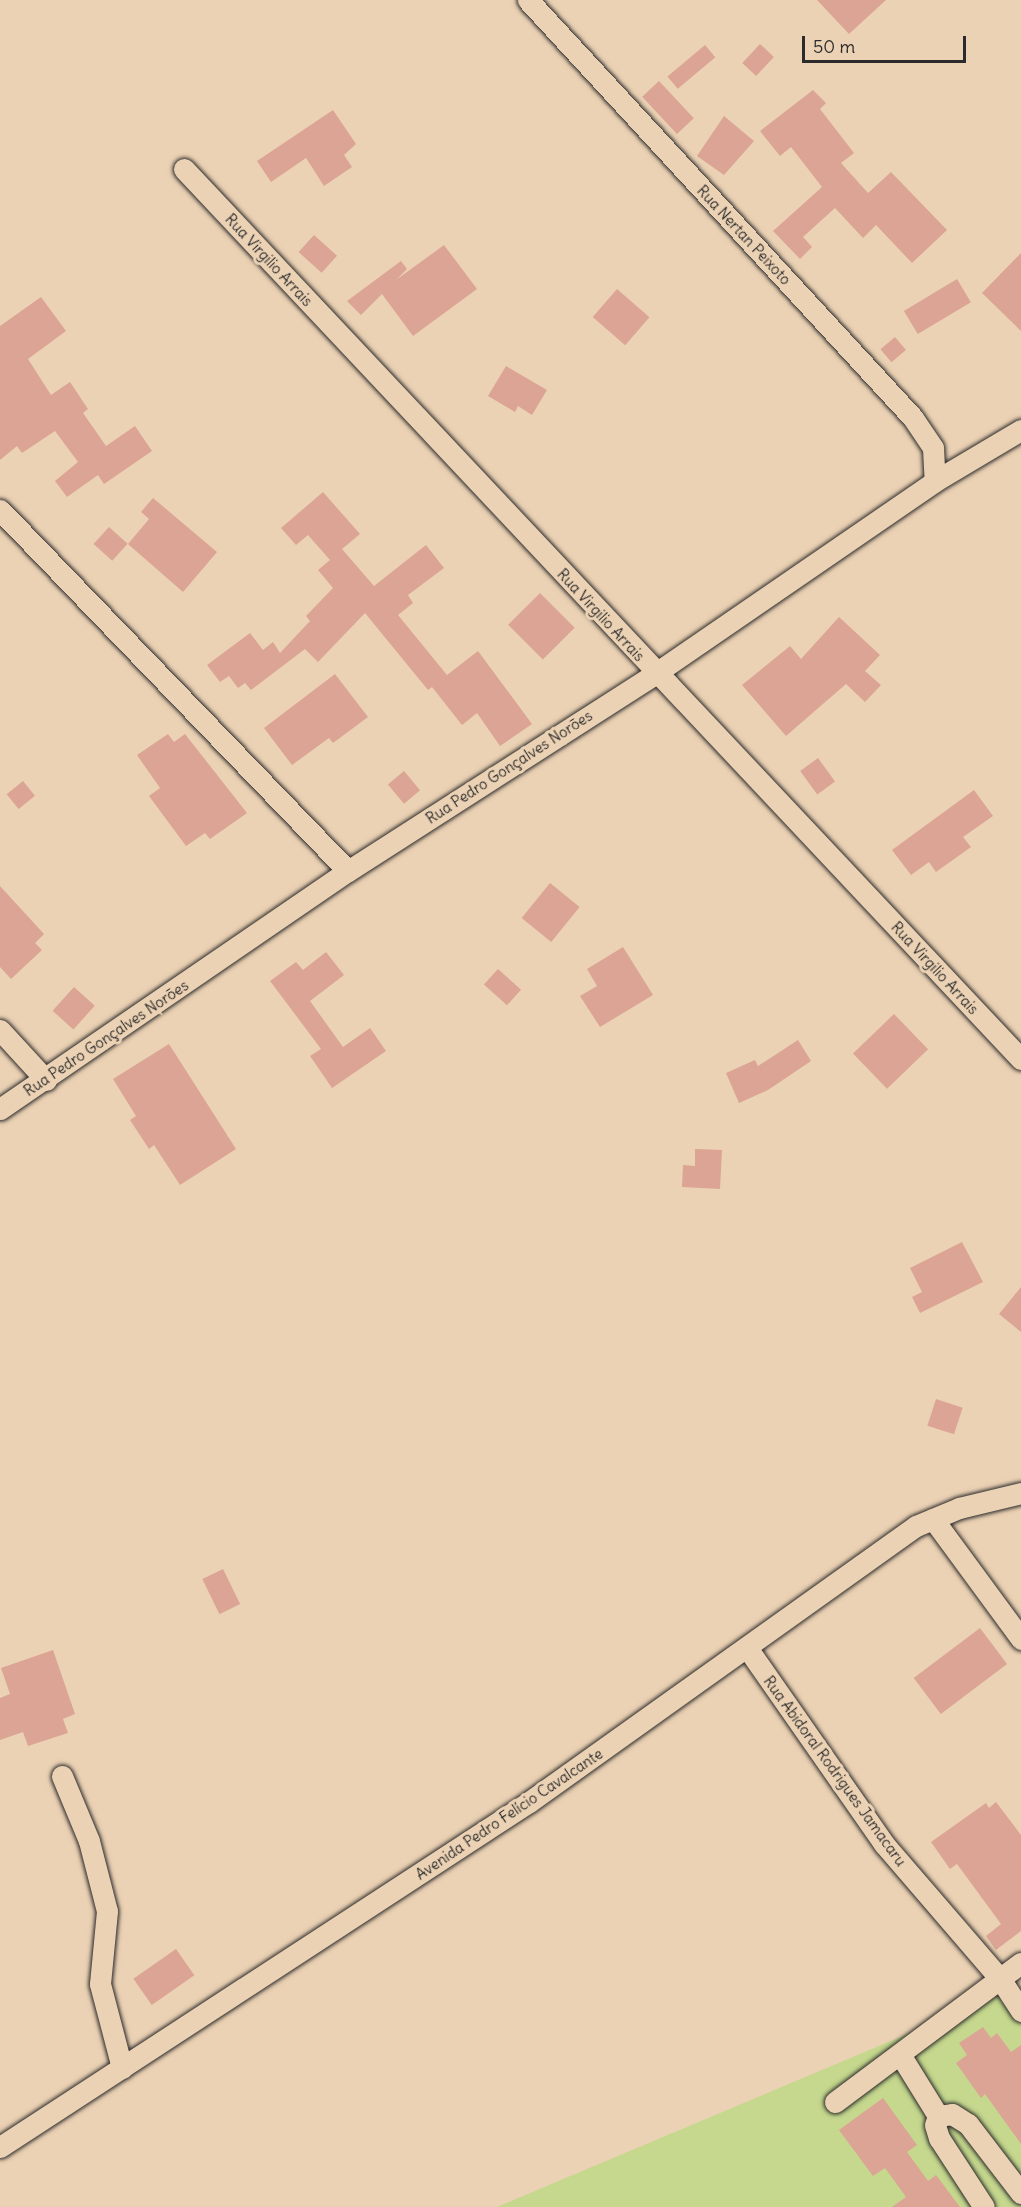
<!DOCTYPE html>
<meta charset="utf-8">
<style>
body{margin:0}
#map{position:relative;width:1021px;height:2207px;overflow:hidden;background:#ecd2b4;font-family:Delius,sans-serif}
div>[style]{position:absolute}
.green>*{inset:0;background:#c5d88d}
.building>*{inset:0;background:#dba494;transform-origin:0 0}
.roads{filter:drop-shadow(0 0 2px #2b2b2b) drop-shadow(0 0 2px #2b2b2b)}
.minor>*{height:21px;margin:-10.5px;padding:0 10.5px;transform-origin:10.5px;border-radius:10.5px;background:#ecd2b4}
span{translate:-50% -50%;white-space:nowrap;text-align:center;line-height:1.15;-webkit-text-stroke:6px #ecd2b4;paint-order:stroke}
.street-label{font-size:15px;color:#2b2b2b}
.scale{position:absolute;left:802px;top:36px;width:164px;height:27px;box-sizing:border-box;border:3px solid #2b2b2b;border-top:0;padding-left:8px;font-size:18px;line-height:21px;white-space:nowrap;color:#2b2b2b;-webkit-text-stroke:4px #ecd2b4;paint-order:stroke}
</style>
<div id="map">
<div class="green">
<i style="clip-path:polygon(1021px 1986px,1021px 2207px,497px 2207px)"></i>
</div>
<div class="building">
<i style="clip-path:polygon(817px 0,886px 0,849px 34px)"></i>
<i style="left:760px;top:44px;width:19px;height:26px;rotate:43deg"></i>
<i style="left:705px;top:45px;width:16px;height:49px;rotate:50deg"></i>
<i style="left:659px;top:81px;width:51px;height:23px;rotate:47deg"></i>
<i style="clip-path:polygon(813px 90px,826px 103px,820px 109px,854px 153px,841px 163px,868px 193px,891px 172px,947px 230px,912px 263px,876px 225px,863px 238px,835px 208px,803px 237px,812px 247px,800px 259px,773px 231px,822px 187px,791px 147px,780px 156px,760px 131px)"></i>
<i style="clip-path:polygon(333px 110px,356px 144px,344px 155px,352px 167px,324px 186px,306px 158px,271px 182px,257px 161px)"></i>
<i style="clip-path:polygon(724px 116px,754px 141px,724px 175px,697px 156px)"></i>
<i style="left:314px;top:235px;width:31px;height:23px;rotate:42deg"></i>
<i style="clip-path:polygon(444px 245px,477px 289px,413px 336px,382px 294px,361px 315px,347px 301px,401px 261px,407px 269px,396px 280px)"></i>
<i style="clip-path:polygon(1021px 253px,1021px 331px,982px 293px)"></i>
<i style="left:957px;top:279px;width:27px;height:62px;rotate:59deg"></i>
<i style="left:617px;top:289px;width:43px;height:37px;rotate:41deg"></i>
<i style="clip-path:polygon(41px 297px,66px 331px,28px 359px,51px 395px,70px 382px,88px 409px,83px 413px,106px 446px,135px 426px,152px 451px,104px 484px,98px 475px,67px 497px,55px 481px,78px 462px,55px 431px,22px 453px,17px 446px,0 460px,0 326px)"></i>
<i style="left:895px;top:337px;width:17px;height:19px;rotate:50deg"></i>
<i style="clip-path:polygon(506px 366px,547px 390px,532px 415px,518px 406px,515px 412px,488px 396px)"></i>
<i style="clip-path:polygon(323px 492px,360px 534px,342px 549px,374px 586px,426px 545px,444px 568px,408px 595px,413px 603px,398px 615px,447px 675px,478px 651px,532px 724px,500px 746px,477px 713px,462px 725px,432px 687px,428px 690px,365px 613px,318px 662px,305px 649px,251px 690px,245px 683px,238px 688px,229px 676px,220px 682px,207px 665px,250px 633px,263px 650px,273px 642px,280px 653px,310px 621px,306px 616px,333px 588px,318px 570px,330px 560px,308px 535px,296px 545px,281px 528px)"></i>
<i style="clip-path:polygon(153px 498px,217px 552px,183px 592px,128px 544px,149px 519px,141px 512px)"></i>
<i style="left:109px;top:527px;width:25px;height:23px;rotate:42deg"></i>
<i style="left:540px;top:593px;width:49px;height:45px;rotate:45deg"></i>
<i style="clip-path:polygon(839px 617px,880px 655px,865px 671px,881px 685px,865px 702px,846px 684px,786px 736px,742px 685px,790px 646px,801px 659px)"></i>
<i style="clip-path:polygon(335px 674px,368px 717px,333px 743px,329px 738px,292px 765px,264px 728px)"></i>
<i style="clip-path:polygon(168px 734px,174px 742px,185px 734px,247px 813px,210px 839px,205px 833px,186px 846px,149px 796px,160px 788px,137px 755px)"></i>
<i style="left:818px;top:758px;width:29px;height:22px;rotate:54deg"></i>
<i style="left:404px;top:771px;width:25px;height:21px;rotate:50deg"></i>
<i style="left:23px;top:781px;width:19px;height:21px;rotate:51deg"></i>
<i style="clip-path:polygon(974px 790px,993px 816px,963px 837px,971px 847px,936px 872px,929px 862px,911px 875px,892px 850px)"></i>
<i style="left:550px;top:883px;width:38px;height:45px;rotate:39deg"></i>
<i style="clip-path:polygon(0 886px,44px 934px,35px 943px,42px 950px,11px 979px,0 967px)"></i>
<i style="clip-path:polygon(623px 947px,653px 995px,600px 1027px,580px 996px,597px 986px,587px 969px)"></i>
<i style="clip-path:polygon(326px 952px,344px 975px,310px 1001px,343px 1047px,370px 1028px,386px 1051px,332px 1088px,310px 1056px,321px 1049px,270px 981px,296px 962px,303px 970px)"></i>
<i style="left:498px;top:969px;width:31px;height:21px;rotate:42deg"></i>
<i style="left:74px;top:987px;width:28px;height:32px;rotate:42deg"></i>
<i style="left:894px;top:1014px;width:49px;height:57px;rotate:46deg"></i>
<i style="clip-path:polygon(798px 1040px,811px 1061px,768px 1090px,739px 1103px,726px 1073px,755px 1060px,758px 1066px)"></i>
<i style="clip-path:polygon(169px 1044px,236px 1149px,180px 1185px,154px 1145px,149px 1149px,130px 1120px,136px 1116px,113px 1079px)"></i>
<i style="clip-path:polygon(695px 1149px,722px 1150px,720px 1189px,682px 1187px,683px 1165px,695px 1166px)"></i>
<i style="clip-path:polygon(962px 1242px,983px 1282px,920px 1313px,912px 1297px,922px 1292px,910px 1268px)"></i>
<i style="clip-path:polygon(1021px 1287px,1021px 1332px,999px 1314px)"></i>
<i style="left:936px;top:1399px;width:28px;height:28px;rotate:18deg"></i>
<i style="left:223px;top:1569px;width:39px;height:23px;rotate:64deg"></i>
<i style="left:980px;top:1628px;width:45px;height:83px;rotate:53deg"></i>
<i style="clip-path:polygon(53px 1650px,75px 1714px,63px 1719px,68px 1733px,28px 1746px,23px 1732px,0 1740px,0 1698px,10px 1694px,1px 1668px)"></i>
<i style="clip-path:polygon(996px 1802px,1021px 1835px,1021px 1931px,996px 1950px,986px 1936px,1001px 1924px,957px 1864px,950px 1869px,931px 1842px,986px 1803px,989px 1808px)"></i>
<i style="left:176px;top:1949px;width:32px;height:52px;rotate:55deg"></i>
<i style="clip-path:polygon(983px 2027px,991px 2038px,997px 2033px,1011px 2052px,1021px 2045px,1021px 2144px,985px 2094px,981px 2098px,956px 2063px,967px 2055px,959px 2043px)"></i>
<i style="clip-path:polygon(883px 2098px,917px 2145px,907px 2152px,928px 2181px,936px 2175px,960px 2207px,892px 2207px,906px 2197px,885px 2168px,873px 2176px,839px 2130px)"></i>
</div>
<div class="roads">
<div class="minor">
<i style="left:528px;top:0;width:568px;rotate:47.35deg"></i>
<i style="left:913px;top:418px;width:36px;rotate:56deg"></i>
<i style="left:933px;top:448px;width:33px;rotate:87deg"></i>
<i style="left:184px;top:169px;width:1222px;rotate:46.76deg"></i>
<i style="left:0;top:510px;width:501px;rotate:46.05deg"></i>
<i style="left:0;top:1030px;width:68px;rotate:47.4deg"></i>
<i style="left:0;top:1109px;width:422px;rotate:-34.4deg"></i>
<i style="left:348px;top:871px;width:366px;rotate:-32.7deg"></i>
<i style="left:656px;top:673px;width:339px;rotate:-34.5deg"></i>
<i style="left:935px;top:481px;width:100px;rotate:-30.7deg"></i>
<i style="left:933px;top:1519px;width:149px;rotate:53.7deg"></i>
<i style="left:748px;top:1649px;width:238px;rotate:55.1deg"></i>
<i style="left:884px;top:1844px;width:179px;rotate:49.3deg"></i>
<i style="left:1001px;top:1980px;width:37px;rotate:57deg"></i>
<i style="left:62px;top:1776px;width:70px;rotate:67.4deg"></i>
<i style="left:89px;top:1841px;width:72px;rotate:75.6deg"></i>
<i style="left:107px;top:1911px;width:73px;rotate:95.5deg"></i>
<i style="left:100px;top:1984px;width:87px;rotate:75.3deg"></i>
<i style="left:901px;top:2056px;width:70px;rotate:58.3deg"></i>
<i style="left:938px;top:2116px;width:9px;rotate:108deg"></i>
<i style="left:935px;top:2125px;width:14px;rotate:73deg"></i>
<i style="left:939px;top:2138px;width:82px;rotate:56.9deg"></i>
<i style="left:835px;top:2102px;width:232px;rotate:-36.8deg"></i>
<i style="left:938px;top:2116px;width:14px;rotate:-8deg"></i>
<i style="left:952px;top:2114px;width:19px;rotate:32deg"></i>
<i style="left:968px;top:2124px;width:87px;rotate:52.5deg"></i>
<i style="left:0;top:2147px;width:632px;rotate:-33.11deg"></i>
<i style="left:529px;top:1802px;width:475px;rotate:-35.5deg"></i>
<i style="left:916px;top:1526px;width:47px;rotate:-22.7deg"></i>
<i style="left:959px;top:1508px;width:64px;rotate:-13.6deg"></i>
</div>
</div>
<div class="street-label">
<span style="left:744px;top:235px;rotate:47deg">Rua Nertan Peixoto</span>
<span style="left:269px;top:260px;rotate:47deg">Rua Virgilio Arrais</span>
<span style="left:601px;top:615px;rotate:47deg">Rua Virgilio Arrais</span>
<span style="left:509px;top:767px;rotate:-33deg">Rua Pedro Gonçalves Norões</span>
<span style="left:935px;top:968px;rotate:47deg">Rua Virgilio Arrais</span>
<span style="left:106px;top:1038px;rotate:-34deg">Rua Pedro Gonçalves Norões</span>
<span style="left:835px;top:1771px;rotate:54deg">Rua Abidoral Rodrigues Jamacaru</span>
<span style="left:509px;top:1814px;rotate:-34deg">Avenida Pedro Felício Cavalcante</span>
</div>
<div class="scale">50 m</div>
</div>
